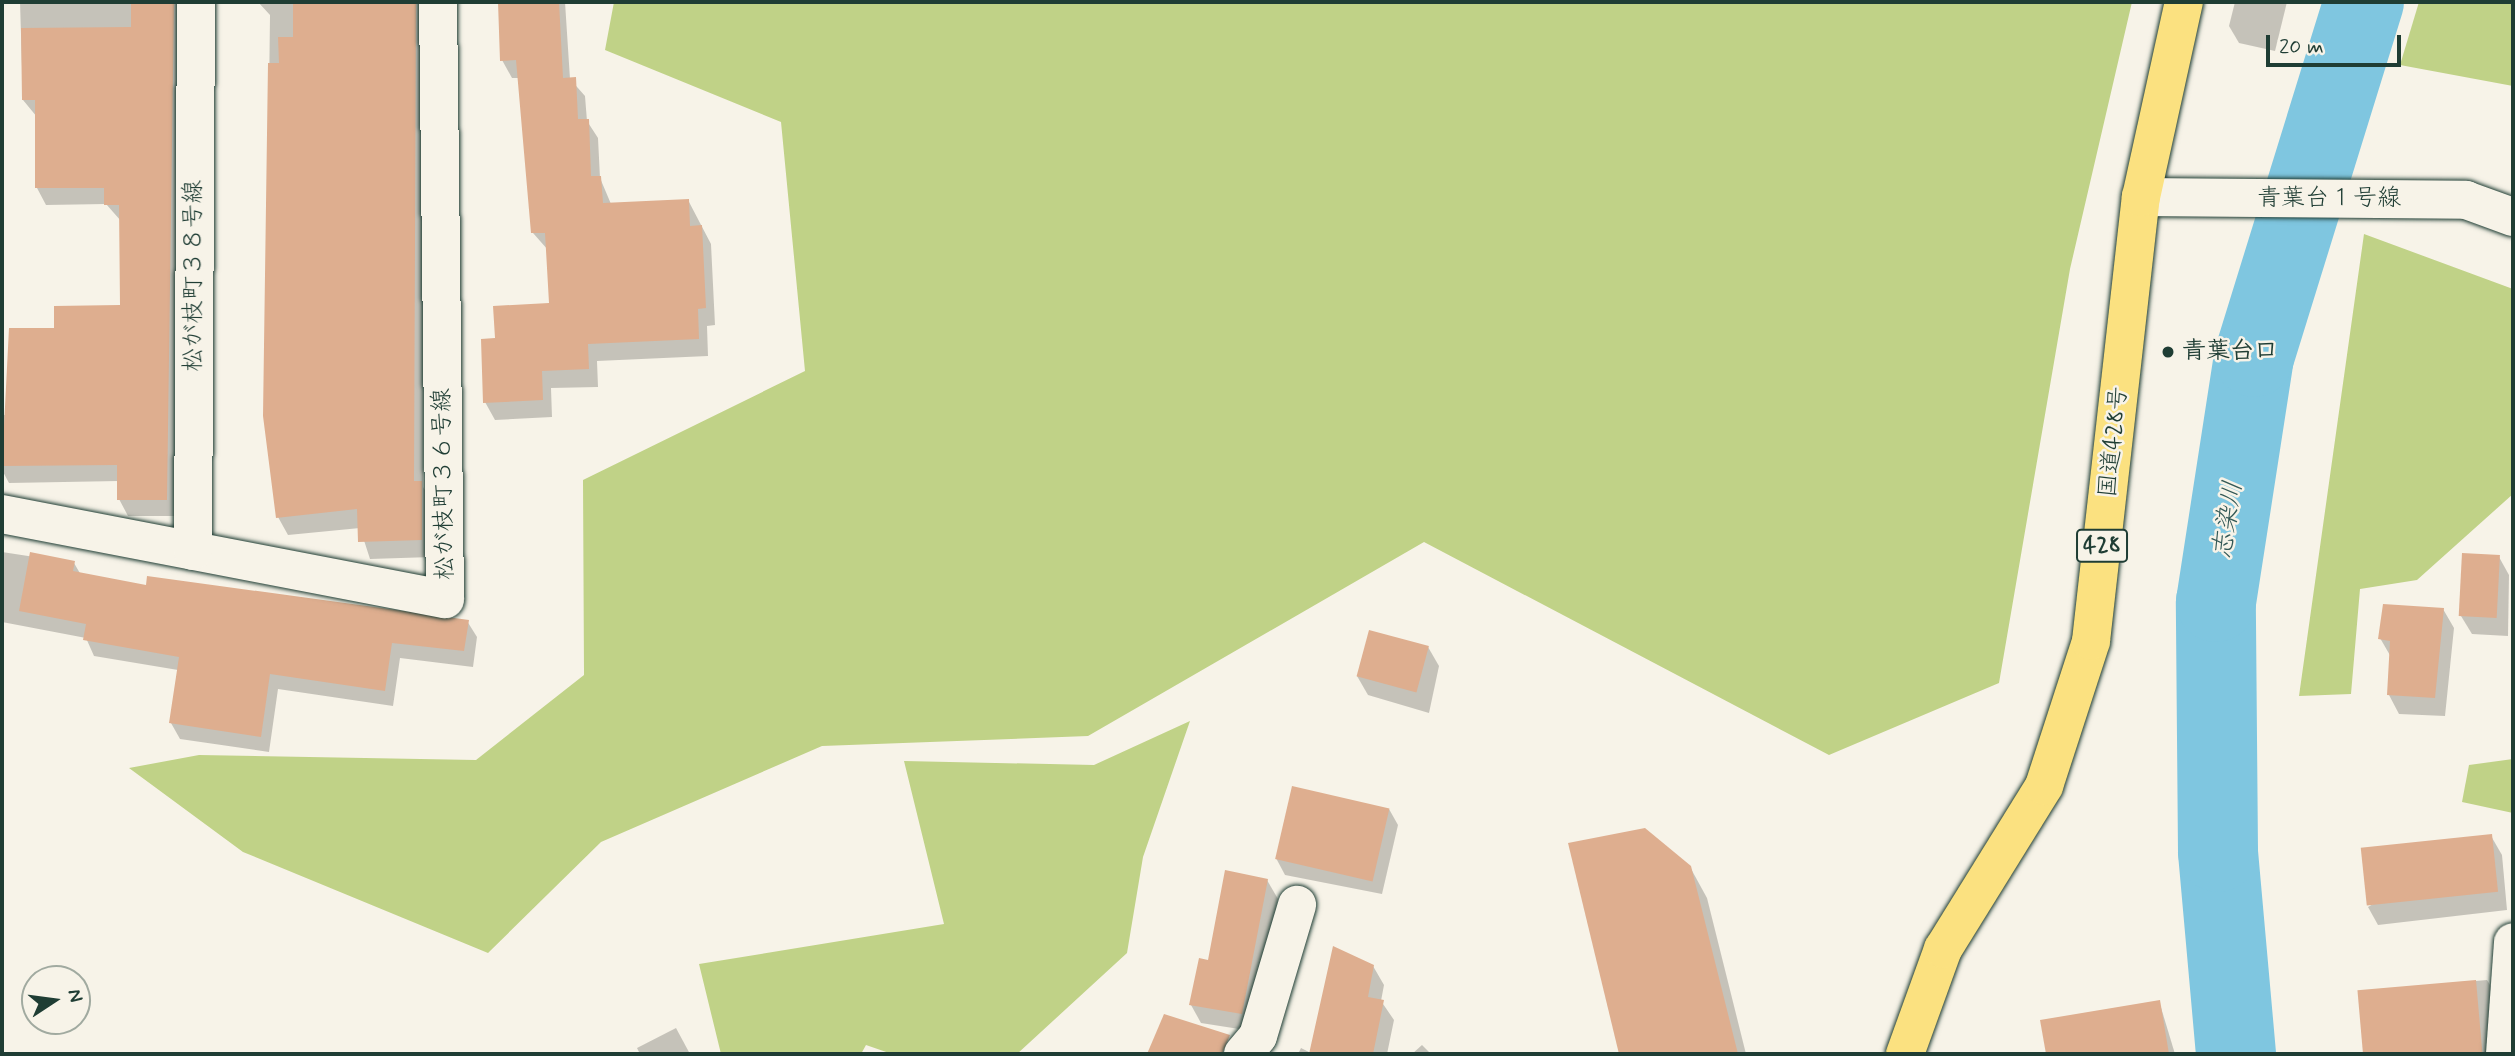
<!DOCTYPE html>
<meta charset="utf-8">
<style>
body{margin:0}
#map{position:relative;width:2515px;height:1056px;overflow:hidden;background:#f7f3e8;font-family:Mynerve,"Klee One",sans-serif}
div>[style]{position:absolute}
.green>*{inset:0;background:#c0d287}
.shadow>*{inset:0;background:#0003}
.river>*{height:80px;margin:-40px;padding:0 40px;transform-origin:40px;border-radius:40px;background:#7fc6e0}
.building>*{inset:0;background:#deae8f;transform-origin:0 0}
.roads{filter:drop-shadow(0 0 2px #1f3d34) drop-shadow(0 0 2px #1f3d34)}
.minor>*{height:38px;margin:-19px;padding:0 19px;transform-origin:19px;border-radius:19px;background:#f7f3e8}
.highway>*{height:38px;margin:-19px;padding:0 19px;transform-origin:19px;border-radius:19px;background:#fbe180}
.dots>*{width:19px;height:19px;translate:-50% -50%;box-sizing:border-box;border:4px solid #f7f3e8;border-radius:50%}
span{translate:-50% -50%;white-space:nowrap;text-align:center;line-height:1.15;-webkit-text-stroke:5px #f7f3e8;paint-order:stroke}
.shield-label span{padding:2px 5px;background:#f7f3e8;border:2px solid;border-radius:5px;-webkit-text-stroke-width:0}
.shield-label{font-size:23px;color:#1f3d34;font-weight:700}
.street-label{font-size:24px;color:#1f3d34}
.poi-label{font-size:24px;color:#1f3d34;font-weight:700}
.left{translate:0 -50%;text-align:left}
.water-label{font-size:26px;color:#325856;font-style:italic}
.frame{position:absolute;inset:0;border:4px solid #1f3d34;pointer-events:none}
.north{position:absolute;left:21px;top:965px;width:70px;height:70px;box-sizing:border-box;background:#f7f3e8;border:2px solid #a1aaa0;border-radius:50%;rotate:77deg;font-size:19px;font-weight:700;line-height:28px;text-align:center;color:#1f3d34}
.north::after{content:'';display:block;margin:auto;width:24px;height:32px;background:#1f3d34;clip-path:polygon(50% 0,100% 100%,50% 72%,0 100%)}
.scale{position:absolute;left:2266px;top:35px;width:135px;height:32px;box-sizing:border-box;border:4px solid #1f3d34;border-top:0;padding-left:9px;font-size:21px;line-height:24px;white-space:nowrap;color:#1f3d34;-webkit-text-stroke:5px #f7f3e8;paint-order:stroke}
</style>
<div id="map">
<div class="green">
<i style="clip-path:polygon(614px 2px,2132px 2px,2070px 269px,1999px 683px,1829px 755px,1424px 542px,1088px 736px,822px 746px,601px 842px,488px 953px,243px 852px,129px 768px,199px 755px,476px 760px,584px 675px,583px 480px,805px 371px,781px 122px,605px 50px)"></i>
<i style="clip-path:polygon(2419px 2px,2513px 2px,2513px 86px,2400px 65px)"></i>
<i style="clip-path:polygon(2364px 234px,2513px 289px,2513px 494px,2417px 580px,2360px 589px,2351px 694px,2299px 696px)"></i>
<i style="clip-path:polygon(1190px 721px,1143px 857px,1127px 953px,1017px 1054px,892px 1054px,866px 1045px,861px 1054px,721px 1054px,699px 964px,944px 924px,904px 761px,1094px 765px)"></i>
<i style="clip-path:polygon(2513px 759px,2513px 813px,2462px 802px,2469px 765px)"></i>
</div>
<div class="shadow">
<i style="clip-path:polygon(20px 2px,187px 2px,176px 516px,128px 516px,119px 499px,119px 481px,9px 483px,2px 470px,2px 415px,11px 415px,56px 330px,122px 307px,121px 221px,106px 204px,46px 205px,37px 188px,37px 117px,23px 100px)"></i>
<i style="clip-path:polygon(258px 2px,426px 2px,423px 487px,431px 500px,432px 557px,370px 559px,360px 528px,288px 535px,278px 517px,265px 415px,270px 15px)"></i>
<i style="clip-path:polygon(499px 2px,565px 2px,570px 79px,585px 96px,587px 121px,598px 138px,600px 178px,611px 204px,688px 200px,711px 244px,715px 325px,707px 326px,708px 356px,597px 361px,598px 387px,551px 388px,552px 417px,495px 420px,485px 402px,497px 340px,551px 304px,548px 250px,533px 233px,519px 78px,512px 78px,502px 60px)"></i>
<i style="clip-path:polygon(2235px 2px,2287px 2px,2275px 51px,2239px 43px,2229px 26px)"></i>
<i style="clip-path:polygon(2px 552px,74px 563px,81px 575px,147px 587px,467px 621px,477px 637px,473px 667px,400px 658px,393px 706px,278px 689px,269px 752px,180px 739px,171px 723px,178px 670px,94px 656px,86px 638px,2px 622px)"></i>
<i style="clip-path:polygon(2499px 557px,2509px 575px,2508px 636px,2472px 634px,2461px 616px)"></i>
<i style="clip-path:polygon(2443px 609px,2454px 628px,2445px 716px,2399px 714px,2389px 695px,2391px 657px,2380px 638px)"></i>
<i style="clip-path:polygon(1428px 647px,1439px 666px,1429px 713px,1368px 695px,1357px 676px)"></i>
<i style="clip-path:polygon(1389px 809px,1398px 825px,1382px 894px,1285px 875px,1276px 858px)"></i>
<i style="clip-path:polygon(2491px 836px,2502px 855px,2507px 910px,2378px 925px,2368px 907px)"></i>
<i style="clip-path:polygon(1570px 845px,1690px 867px,1707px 898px,1746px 1054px,1620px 1054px)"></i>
<i style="clip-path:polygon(1267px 880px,1278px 899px,1252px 1031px,1201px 1023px,1191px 1005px,1209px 962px)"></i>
<i style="clip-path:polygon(1373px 966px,1384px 985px,1381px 1001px,1394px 1020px,1387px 1054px,1298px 1054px,1301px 1048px,1311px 1053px)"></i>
<i style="clip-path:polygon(2487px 980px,2498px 998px,2495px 1054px,2370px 1054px,2363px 1042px,2359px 991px)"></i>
<i style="clip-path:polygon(2159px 1001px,2175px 1054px,2048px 1054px,2042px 1022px)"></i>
<i style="clip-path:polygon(676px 1028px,690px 1054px,640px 1054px,637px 1048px)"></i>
<i style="clip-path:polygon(1422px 1045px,1431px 1054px,1412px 1054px)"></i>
</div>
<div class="river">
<i style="left:2236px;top:1054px;width:203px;rotate:-95.1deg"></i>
<i style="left:2218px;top:852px;width:250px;rotate:-90.5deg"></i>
<i style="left:2216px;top:602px;width:248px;rotate:-81.2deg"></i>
<i style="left:2254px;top:357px;width:372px;rotate:-72.8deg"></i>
</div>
<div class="building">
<i style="clip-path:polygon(131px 2px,174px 2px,167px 500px,117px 500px,117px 465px,2px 466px,9px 328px,54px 328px,54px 306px,120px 305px,119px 205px,104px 205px,104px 188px,35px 188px,35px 100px,22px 100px,21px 28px,131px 27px)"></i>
<i style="clip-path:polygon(293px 2px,416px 2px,414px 481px,422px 481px,422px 540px,358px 542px,357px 509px,276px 518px,263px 416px,268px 63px,279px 63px,278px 37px,293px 37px)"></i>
<i style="clip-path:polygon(498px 2px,559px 2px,563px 78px,576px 77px,578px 119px,589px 119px,591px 176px,601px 176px,603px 203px,689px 199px,690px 226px,702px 225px,706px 308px,698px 309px,699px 339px,588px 344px,589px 369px,542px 371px,543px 400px,483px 403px,481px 339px,495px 338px,493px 306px,549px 303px,545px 233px,531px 233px,516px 60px,500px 61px)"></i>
<i style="clip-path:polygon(30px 552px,75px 561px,73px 571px,146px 585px,147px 576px,469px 620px,464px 651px,392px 643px,385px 691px,270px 674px,261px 737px,169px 723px,179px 657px,83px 640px,86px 624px,19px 611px)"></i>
<i style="left:2462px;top:553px;width:38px;height:63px;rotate:3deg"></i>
<i style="clip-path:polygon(2383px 604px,2444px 608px,2435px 698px,2387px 695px,2390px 641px,2378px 639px)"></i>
<i style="left:1369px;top:630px;width:62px;height:48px;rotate:15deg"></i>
<i style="left:1292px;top:786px;width:100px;height:75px;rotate:13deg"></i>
<i style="clip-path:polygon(1645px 828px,1691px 866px,1738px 1054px,1619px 1054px,1568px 843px)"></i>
<i style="left:2492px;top:834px;width:58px;height:132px;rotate:84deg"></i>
<i style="clip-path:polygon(1225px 870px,1268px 879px,1242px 1014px,1189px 1005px,1199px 958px,1208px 960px)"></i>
<i style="clip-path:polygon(1333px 946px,1374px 965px,1368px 997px,1384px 1000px,1373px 1054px,1309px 1054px)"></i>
<i style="left:2476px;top:980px;width:74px;height:119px;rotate:85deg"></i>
<i style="clip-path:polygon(2160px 1000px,2169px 1054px,2046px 1054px,2040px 1020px)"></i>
<i style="clip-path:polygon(1164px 1014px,1230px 1035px,1222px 1054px,1147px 1054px)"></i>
</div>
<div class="roads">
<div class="minor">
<i style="left:2141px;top:197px;width:325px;rotate:0.5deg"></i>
<i style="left:2466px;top:200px;width:50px;rotate:19.9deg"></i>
<i style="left:2px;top:514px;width:451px;rotate:10.9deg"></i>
<i style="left:445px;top:599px;width:597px;rotate:-90.67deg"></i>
<i style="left:193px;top:551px;width:549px;rotate:-89.69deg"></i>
<i style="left:1243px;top:1054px;width:23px;rotate:-50deg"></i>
<i style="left:1258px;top:1036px;width:137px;rotate:-73.4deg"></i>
<i style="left:2505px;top:1054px;width:112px;rotate:-85.9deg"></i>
</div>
<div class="highway">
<i style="left:1905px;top:1054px;width:112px;rotate:-70.1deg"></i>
<i style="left:1943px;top:949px;width:192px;rotate:-58.2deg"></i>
<i style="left:2044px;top:786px;width:152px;rotate:-72deg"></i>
<i style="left:2091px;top:641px;width:447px;rotate:-83.6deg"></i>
<i style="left:2141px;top:197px;width:200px;rotate:-77.6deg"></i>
</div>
</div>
<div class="dots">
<i style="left:2168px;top:352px;background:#1f3d34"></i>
</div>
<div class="shield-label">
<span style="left:2102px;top:546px">428</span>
</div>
<div class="street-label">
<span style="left:2329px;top:199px">青葉台１号線</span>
<span style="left:194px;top:276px;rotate:-90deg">松が枝町３８号線</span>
<span style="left:2114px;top:442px;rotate:-84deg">国道428号</span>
<span style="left:444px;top:484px;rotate:-91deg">松が枝町３６号線</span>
</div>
<div class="poi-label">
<span class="left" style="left:2182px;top:352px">青葉台口</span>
</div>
<div class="water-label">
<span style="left:2229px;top:520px;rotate:-81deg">志染川</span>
</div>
<div class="frame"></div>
<div class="north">N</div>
<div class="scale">20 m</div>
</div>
